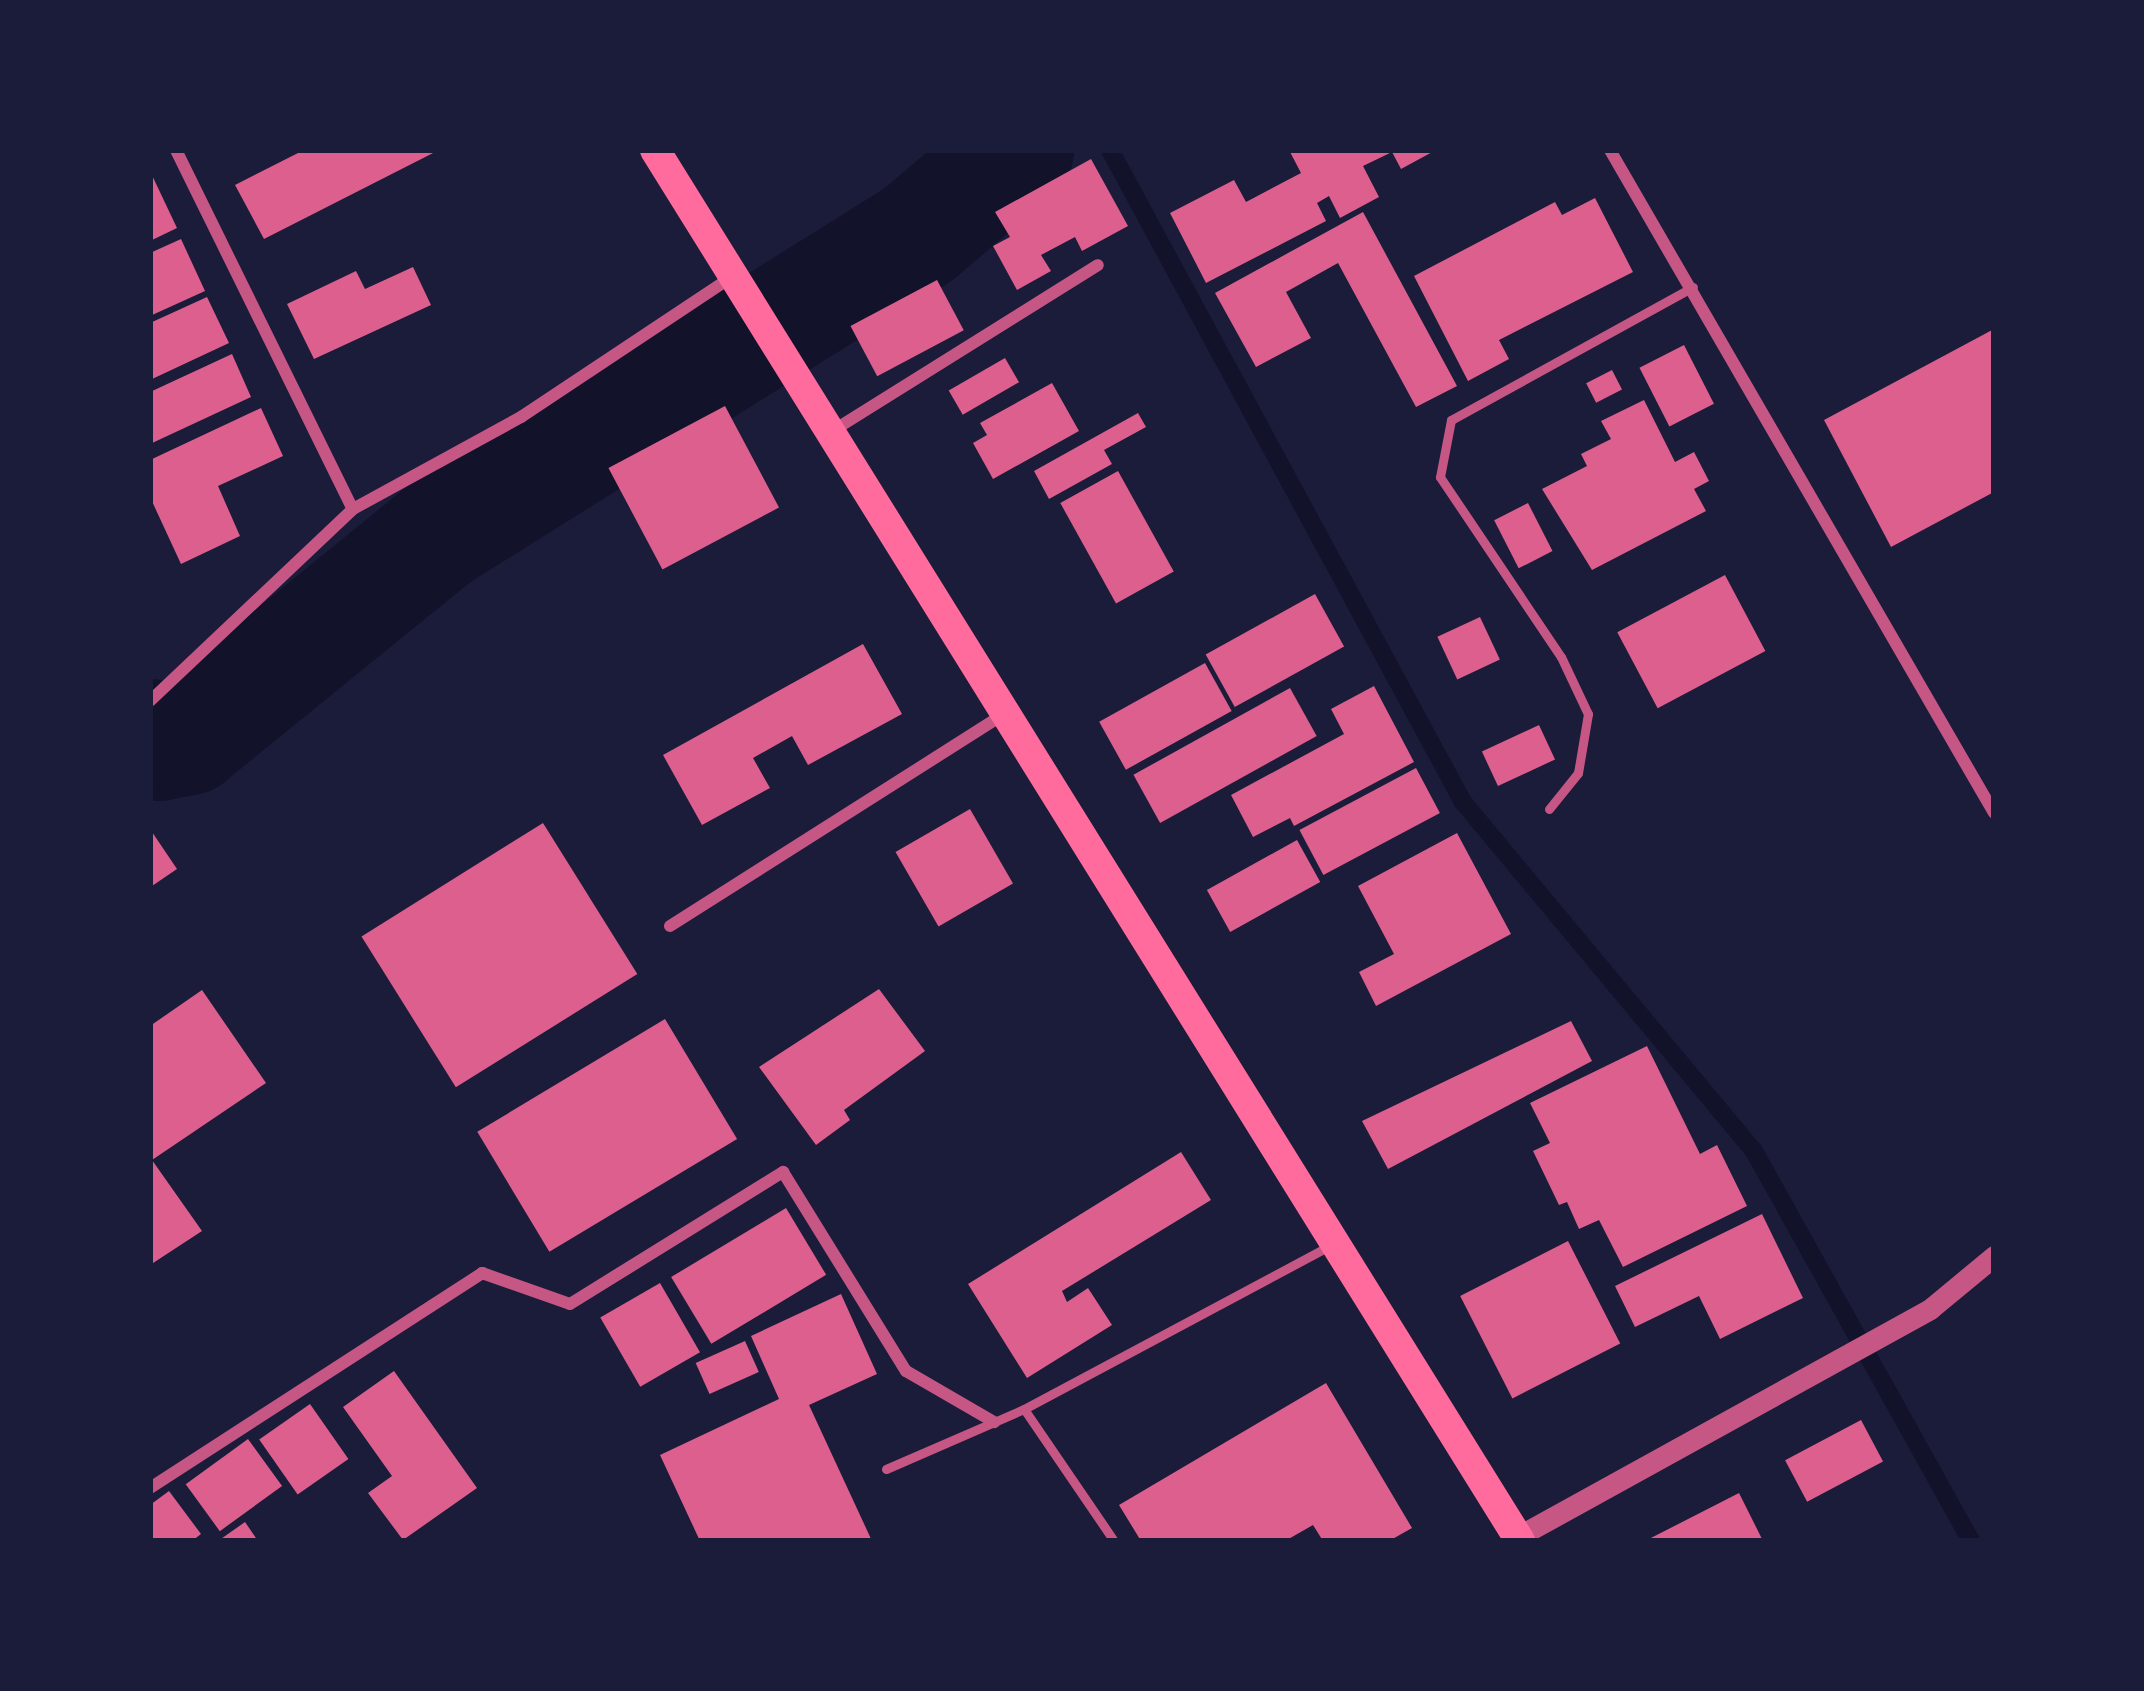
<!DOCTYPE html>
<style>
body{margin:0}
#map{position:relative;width:2144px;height:1691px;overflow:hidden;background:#1b1b3a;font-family:"Noto Sans",sans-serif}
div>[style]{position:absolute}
.stream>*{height:18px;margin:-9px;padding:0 9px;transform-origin:9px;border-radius:9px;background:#12122b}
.river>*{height:114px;margin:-57px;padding:0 57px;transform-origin:57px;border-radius:57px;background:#12122b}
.building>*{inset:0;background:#dd5f8e;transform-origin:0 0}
.service>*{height:9px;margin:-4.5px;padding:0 4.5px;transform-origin:4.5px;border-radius:4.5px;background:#c65784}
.minor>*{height:12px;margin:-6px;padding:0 6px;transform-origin:6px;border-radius:6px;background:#c65784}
.tertiary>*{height:21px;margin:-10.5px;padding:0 10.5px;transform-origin:10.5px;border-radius:10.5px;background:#c65784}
.primary>*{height:30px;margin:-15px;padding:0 15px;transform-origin:15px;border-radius:15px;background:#ff6b9d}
span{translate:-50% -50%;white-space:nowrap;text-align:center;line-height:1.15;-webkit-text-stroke:9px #1b1b3a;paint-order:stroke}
.frame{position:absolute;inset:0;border:153px solid #1b1b3a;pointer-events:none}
</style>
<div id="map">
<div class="stream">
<i style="left:1110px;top:150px;width:741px;rotate:61.57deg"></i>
<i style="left:1463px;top:802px;width:454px;rotate:50.2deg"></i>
<i style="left:1754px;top:1151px;width:446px;rotate:60.9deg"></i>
</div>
<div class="river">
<i style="left:150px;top:736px;width:11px;rotate:45deg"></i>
<i style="left:158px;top:744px;width:31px;rotate:-11deg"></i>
<i style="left:188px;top:738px;width:322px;rotate:-39.1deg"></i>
<i style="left:438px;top:535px;width:567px;rotate:-32.04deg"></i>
<i style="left:919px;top:234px;width:129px;rotate:-40.6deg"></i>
</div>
<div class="building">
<i style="clip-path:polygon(304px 150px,439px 150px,264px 239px,235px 185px)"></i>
<i style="clip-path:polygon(1289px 150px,1436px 150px,1401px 169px,1392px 152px,1363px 166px,1379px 197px,1340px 218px,1329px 196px,1317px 203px,1326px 221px,1206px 283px,1170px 213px,1234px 180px,1246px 202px,1301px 173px)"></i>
<i style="clip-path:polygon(1091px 159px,1128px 226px,1082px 251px,1075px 237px,1041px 255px,1051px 271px,1017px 290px,993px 246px,1010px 237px,995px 212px)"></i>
<i style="clip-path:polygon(150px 171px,177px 228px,150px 241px)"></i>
<i style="clip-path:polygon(1595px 198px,1633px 272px,1499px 340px,1509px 359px,1468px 381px,1414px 276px,1555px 202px,1562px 215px)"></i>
<i style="clip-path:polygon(1363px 212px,1457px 386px,1416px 407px,1338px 263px,1286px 292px,1311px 338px,1256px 367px,1215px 293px)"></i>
<i style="clip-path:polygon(181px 239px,205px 291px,150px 316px,150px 253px)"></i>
<i style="clip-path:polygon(413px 267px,431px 305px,314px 359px,287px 304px,356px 271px,365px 289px)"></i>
<i style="left:937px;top:280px;width:57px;height:98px;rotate:62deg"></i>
<i style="clip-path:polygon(207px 297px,229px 343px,150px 380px,150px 323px)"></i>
<i style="clip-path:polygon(1994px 329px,1994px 492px,1891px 547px,1824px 420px)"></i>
<i style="left:1684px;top:345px;width:66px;height:50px;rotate:63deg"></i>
<i style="clip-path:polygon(232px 354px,251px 397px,150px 444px,150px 392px)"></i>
<i style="left:1005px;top:358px;width:28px;height:65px;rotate:60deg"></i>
<i style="left:1612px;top:370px;width:22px;height:29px;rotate:63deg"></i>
<i style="clip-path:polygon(1052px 383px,1079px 431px,993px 479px,973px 443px,987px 435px,980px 423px)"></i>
<i style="clip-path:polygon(1644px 400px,1675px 462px,1694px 452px,1709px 481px,1694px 489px,1706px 511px,1592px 570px,1542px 489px,1587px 466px,1581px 454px,1611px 439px,1601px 421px)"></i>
<i style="left:725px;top:406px;width:115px;height:132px;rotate:62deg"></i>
<i style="clip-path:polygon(261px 408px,283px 456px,218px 486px,240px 536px,181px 564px,150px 497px,150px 460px)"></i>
<i style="clip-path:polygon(1138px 413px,1146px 427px,1104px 450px,1112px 464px,1049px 499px,1034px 471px)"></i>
<i style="left:1118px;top:471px;width:115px;height:66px;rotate:61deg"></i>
<i style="left:1528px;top:503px;width:54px;height:38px;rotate:63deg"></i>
<i style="left:1725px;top:575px;width:86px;height:122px;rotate:62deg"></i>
<i style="left:1315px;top:594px;width:60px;height:125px;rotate:61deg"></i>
<i style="left:1480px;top:617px;width:47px;height:47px;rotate:65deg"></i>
<i style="clip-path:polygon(863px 644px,902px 714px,808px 765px,792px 736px,753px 758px,770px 788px,702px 825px,663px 755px)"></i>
<i style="left:1205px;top:663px;width:55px;height:121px;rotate:61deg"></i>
<i style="clip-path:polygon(1374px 686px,1414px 762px,1294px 826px,1290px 818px,1253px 837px,1231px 795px,1344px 734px,1331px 709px)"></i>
<i style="left:1290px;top:688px;width:55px;height:179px;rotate:61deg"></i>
<i style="left:1539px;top:725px;width:38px;height:63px;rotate:65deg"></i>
<i style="left:1416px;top:768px;width:51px;height:132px;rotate:62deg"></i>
<i style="left:970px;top:809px;width:86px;height:86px;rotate:60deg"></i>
<i style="left:543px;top:823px;width:178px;height:214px;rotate:58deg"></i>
<i style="clip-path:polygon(150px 829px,177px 869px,152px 886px,150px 884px)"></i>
<i style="clip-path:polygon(1457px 833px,1511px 934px,1376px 1006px,1359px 972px,1394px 954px,1358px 886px)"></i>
<i style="left:1297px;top:840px;width:48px;height:103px;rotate:61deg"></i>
<i style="clip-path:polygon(879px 989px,925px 1051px,844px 1110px,850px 1120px,816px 1145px,759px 1067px)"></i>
<i style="clip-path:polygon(202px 990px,266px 1083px,152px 1160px,202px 1231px,150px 1265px,150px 1026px)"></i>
<i style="left:665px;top:1019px;width:140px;height:219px;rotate:59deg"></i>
<i style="clip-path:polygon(1571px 1021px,1592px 1061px,1388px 1169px,1362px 1121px)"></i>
<i style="clip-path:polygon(1647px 1046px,1700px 1154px,1717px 1145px,1747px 1206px,1623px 1267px,1599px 1220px,1579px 1229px,1567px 1202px,1559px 1205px,1533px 1151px,1550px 1143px,1530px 1103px)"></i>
<i style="clip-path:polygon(1181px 1152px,1211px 1200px,1062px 1291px,1067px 1302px,1088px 1288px,1112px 1325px,1027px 1378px,968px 1284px)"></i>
<i style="left:786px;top:1208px;width:78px;height:134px;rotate:59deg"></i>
<i style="clip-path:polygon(1762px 1214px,1803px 1298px,1720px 1339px,1699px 1296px,1635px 1327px,1615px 1286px)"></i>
<i style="left:1568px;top:1241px;width:115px;height:121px;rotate:63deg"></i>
<i style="left:660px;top:1283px;width:80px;height:69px;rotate:60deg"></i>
<i style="clip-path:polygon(841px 1294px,877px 1374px,809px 1405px,872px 1541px,700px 1541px,660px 1455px,779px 1399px,751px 1336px)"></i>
<i style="left:745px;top:1341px;width:34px;height:54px;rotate:66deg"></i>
<i style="clip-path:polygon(394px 1371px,477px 1488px,403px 1540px,368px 1493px,392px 1476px,343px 1407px)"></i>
<i style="clip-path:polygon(1326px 1383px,1412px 1528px,1389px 1541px,1323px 1541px,1313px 1525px,1285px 1541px,1141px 1541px,1119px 1505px)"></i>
<i style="left:310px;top:1404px;width:67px;height:62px;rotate:55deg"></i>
<i style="left:1861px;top:1420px;width:47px;height:86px;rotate:62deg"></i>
<i style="left:248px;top:1439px;width:58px;height:77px;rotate:54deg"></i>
<i style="clip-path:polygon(169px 1491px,201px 1534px,192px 1541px,150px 1541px,150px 1505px)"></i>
<i style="clip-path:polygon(1739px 1493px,1763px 1541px,1645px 1541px)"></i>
<i style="clip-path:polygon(245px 1522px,258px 1541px,218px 1541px)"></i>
</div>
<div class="service">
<i style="left:1549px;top:809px;width:46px;rotate:-51.1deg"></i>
<i style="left:1578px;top:773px;width:60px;rotate:-80.4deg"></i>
<i style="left:1588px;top:714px;width:63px;rotate:-115.3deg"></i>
<i style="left:1561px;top:657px;width:217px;rotate:-123.9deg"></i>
<i style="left:1440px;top:477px;width:58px;rotate:-79.1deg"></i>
<i style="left:1451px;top:420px;width:276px;rotate:-28.8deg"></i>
<i style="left:1024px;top:1409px;width:160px;rotate:55.7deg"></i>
<i style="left:886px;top:1469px;width:150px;rotate:-23.5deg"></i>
<i style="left:1024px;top:1409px;width:346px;rotate:-28.1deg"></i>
</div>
<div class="minor">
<i style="left:176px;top:150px;width:400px;rotate:63.8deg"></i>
<i style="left:1610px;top:150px;width:766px;rotate:59.92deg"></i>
<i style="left:834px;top:430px;width:311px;rotate:-32deg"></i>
<i style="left:150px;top:701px;width:279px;rotate:-43.4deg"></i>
<i style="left:353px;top:509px;width:192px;rotate:-28.7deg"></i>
<i style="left:521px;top:417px;width:251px;rotate:-33.6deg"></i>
<i style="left:670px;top:926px;width:393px;rotate:-32.4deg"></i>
<i style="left:150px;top:1488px;width:396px;rotate:-32.9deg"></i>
<i style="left:482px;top:1273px;width:93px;rotate:19.4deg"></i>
<i style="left:570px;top:1304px;width:251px;rotate:-31.8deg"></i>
<i style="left:783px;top:1172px;width:234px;rotate:58.3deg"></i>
<i style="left:906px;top:1371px;width:102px;rotate:30.1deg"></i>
</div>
<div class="tertiary">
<i style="left:1510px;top:1541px;width:480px;rotate:-28.9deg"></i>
<i style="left:1930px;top:1309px;width:83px;rotate:-39.6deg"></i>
</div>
<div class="primary">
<i style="left:655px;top:150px;width:1638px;rotate:58.12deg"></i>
</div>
<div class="frame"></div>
</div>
